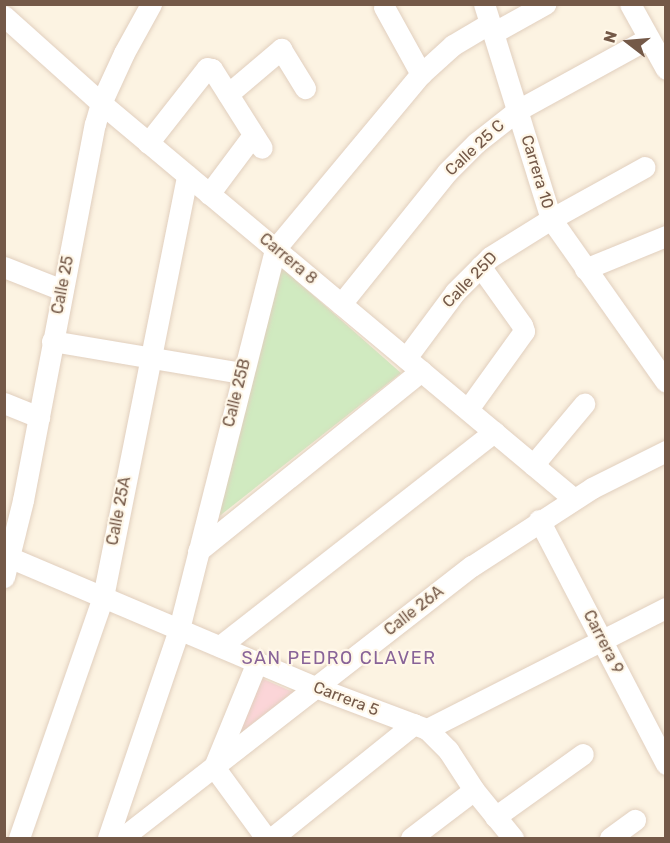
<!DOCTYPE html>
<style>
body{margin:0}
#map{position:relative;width:670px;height:843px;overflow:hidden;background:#fcf3e2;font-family:Rubik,sans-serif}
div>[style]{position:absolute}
.medical>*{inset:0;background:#fbd5d8}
.green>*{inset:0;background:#d0eac0}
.roads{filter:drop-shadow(0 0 2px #e1cfbe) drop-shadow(0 0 2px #e1cfbe)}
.minor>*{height:21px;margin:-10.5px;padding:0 10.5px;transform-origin:10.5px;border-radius:10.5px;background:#fff}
span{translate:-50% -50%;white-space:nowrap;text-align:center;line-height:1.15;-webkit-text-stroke:4.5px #fff7e8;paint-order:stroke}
.street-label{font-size:16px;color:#745948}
.neighbourhood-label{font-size:18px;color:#886398;letter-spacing:1.5px}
.frame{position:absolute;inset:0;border:6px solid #745948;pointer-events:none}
.north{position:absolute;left:598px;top:12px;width:60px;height:60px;-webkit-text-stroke:4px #fff7e8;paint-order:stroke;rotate:286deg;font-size:16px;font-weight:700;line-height:24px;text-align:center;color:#745948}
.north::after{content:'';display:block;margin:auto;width:21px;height:27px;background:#745948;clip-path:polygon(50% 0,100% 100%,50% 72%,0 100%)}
</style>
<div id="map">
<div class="medical">
<i style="clip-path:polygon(261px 678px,293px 692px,235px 737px)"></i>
</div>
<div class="green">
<i style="clip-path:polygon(280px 266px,401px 373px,217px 518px)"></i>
</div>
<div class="roads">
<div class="minor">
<i style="left:484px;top:4px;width:225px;rotate:72.7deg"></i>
<i style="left:551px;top:219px;width:199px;rotate:54.8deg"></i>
<i style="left:630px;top:4px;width:74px;rotate:61deg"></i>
<i style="left:384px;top:7px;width:77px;rotate:61.1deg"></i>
<i style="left:4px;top:16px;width:130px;rotate:41.9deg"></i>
<i style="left:101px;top:103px;width:617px;rotate:39.94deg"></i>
<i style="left:493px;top:33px;width:60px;rotate:-29.1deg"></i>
<i style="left:228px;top:94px;width:70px;rotate:-40.3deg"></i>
<i style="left:281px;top:49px;width:46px;rotate:58.4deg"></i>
<i style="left:148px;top:143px;width:95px;rotate:-51.8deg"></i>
<i style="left:207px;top:68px;width:5px;rotate:11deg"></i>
<i style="left:212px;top:69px;width:93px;rotate:57.7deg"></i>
<i style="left:209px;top:194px;width:74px;rotate:-53.3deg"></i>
<i style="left:4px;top:267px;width:62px;rotate:21.6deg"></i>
<i style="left:585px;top:269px;width:87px;rotate:-22.2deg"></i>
<i style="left:341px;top:304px;width:169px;rotate:-51.2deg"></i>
<i style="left:447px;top:172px;width:41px;rotate:-45deg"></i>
<i style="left:476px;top:143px;width:53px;rotate:-38.2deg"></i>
<i style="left:518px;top:110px;width:149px;rotate:-28.8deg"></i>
<i style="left:52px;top:341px;width:193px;rotate:9.6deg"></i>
<i style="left:406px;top:358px;width:82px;rotate:-53.4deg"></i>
<i style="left:455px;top:292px;width:49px;rotate:-45deg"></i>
<i style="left:490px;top:257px;width:72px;rotate:-31.9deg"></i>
<i style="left:551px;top:219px;width:107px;rotate:-29deg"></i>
<i style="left:4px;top:403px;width:38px;rotate:22deg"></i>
<i style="left:468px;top:409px;width:96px;rotate:-54.3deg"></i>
<i style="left:524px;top:331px;width:6px;rotate:-108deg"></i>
<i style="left:522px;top:325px;width:72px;rotate:-125.4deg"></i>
<i style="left:533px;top:465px;width:80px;rotate:-50.1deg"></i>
<i style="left:539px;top:520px;width:275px;rotate:62.5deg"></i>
<i style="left:198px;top:551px;width:287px;rotate:-38.9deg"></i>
<i style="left:4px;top:555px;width:338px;rotate:23deg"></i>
<i style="left:315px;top:687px;width:120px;rotate:20.6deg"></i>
<i style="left:427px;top:729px;width:30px;rotate:45deg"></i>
<i style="left:448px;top:750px;width:48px;rotate:57deg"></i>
<i style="left:474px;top:790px;width:62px;rotate:50.9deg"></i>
<i style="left:4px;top:577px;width:79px;rotate:-76.1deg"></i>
<i style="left:23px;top:500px;width:383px;rotate:-79.2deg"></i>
<i style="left:95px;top:124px;width:22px;rotate:-74deg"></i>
<i style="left:101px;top:103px;width:55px;rotate:-65.3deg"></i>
<i style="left:124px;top:53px;width:56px;rotate:-61.1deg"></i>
<i style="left:220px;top:646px;width:348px;rotate:-38deg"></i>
<i style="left:257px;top:662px;width:113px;rotate:112.3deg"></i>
<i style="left:214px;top:767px;width:88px;rotate:53.8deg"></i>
<i style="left:427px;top:729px;width:268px;rotate:-26.9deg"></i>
<i style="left:495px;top:817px;width:108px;rotate:-35.6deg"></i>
<i style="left:19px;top:838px;width:255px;rotate:-70.8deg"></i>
<i style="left:103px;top:597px;width:430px;rotate:-78.7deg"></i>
<i style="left:108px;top:838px;width:221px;rotate:-71.2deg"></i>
<i style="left:179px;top:629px;width:392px;rotate:-75.8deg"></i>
<i style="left:275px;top:249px;width:228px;rotate:-50.2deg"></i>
<i style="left:421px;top:74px;width:43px;rotate:-42.2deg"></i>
<i style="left:453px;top:45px;width:43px;rotate:-30.7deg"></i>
<i style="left:122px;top:838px;width:443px;rotate:-37.9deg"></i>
<i style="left:472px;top:566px;width:143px;rotate:-33deg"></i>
<i style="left:592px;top:488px;width:83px;rotate:-26.6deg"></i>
<i style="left:272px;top:838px;width:182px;rotate:-38.8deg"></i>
<i style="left:411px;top:838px;width:79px;rotate:-37.3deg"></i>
<i style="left:610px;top:838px;width:31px;rotate:-36deg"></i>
</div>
</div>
<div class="street-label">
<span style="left:475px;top:148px;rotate:-43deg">Calle 25 C</span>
<span style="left:537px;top:172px;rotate:73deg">Carrera 10</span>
<span style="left:288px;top:259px;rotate:40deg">Carrera 8</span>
<span style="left:470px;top:280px;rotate:-46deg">Calle 25D</span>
<span style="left:63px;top:285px;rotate:-79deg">Calle 25</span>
<span style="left:237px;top:393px;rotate:-76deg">Calle 25B</span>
<span style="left:119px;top:511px;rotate:-79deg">Calle 25A</span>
<span style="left:414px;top:611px;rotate:-38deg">Calle 26A</span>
<span style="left:603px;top:642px;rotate:63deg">Carrera 9</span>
<span style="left:346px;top:699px;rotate:21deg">Carrera 5</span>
</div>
<div class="neighbourhood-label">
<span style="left:339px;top:658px">SAN PEDRO CLAVER</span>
</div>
<div class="frame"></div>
<div class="north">N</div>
</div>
